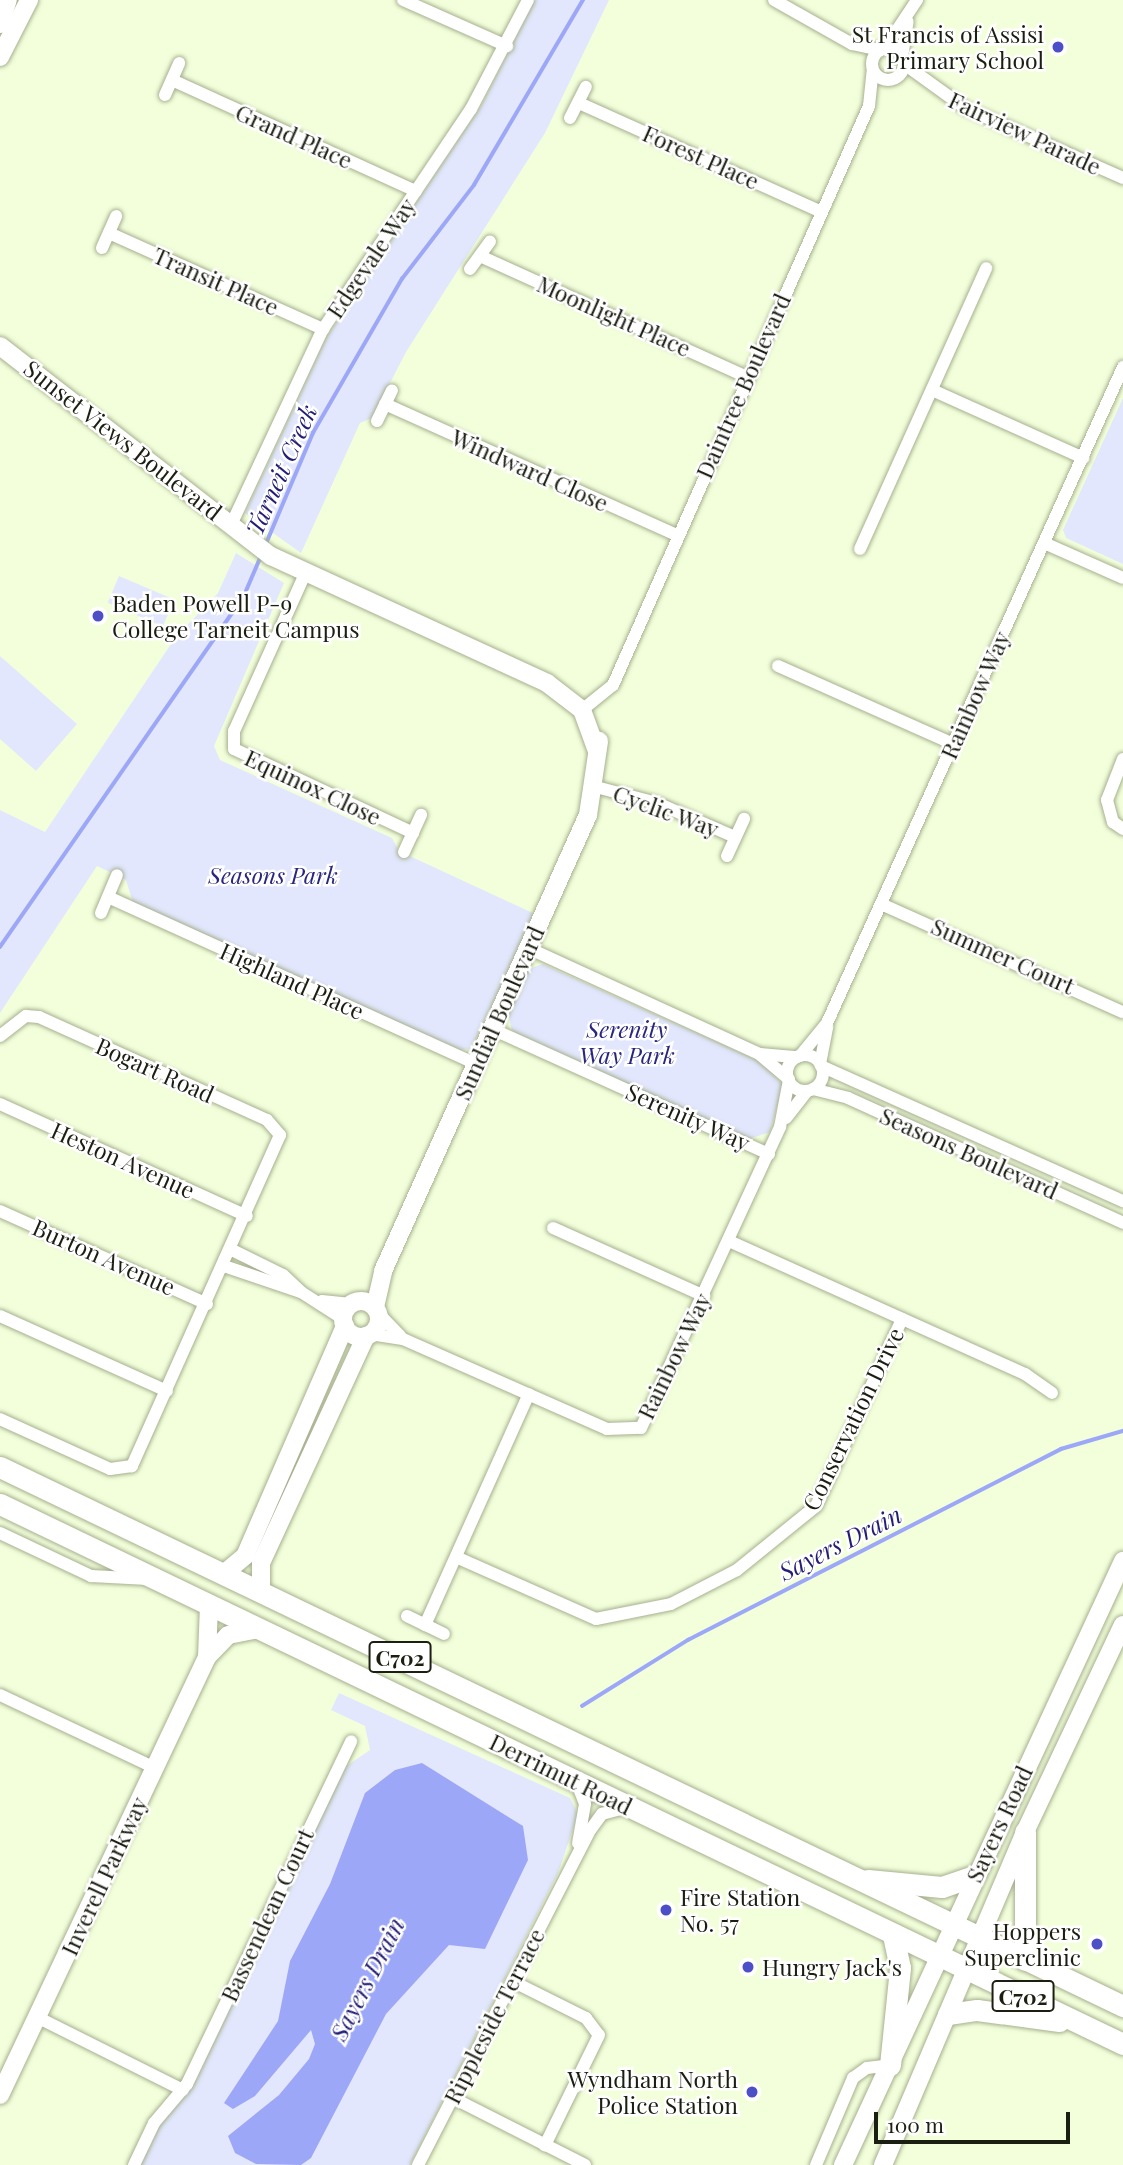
<!DOCTYPE html>
<style>
body{margin:0}
#map{position:relative;width:1123px;height:2165px;overflow:hidden;background:#f3ffdb;font-family:"Playfair Display",serif}
div>[style]{position:absolute}
.green>*{inset:0;background:#e2e7fd;transform-origin:0 0}
.water>*{inset:0;background:#9ca8f7}
.stream>*{height:3.5px;margin:-1.75px;padding:0 1.75px;transform-origin:1.75px;border-radius:1.75px;background:#9ca8f7}
.roads{filter:drop-shadow(0 0 2px #a6b08f) drop-shadow(0 0 2px #a6b08f)}
.street>*{height:12px;margin:-6px;padding:0 6px;transform-origin:6px;border-radius:6px;background:#fff}
.street>.ring{margin:-6px;padding:0;box-sizing:content-box;background:none;border:12px solid #fff;border-radius:50%}
.secondary>*{height:18px;margin:-9px;padding:0 9px;transform-origin:9px;border-radius:9px;background:#fff}
.secondary>.ring{margin:-9px;padding:0;box-sizing:content-box;background:none;border:18px solid #fff;border-radius:50%}
.highway>*{height:21px;margin:-10.5px;padding:0 10.5px;transform-origin:10.5px;border-radius:10.5px;background:#fff}
.dots>*{width:19px;height:19px;translate:-50% -50%;box-sizing:border-box;border:4px solid #fff;border-radius:50%}
span{translate:-50% -50%;white-space:nowrap;text-align:center;line-height:1.15;-webkit-text-stroke:5px #fff;paint-order:stroke}
.shield-label span{padding:2px 5px;background:#fff;border:2px solid;border-radius:5px;-webkit-text-stroke-width:0}
.shield-label{font-size:21px;color:#1b1f12;font-weight:700}
.poi-label{font-size:23px;color:#1b1f12}
.right{translate:-100% -50%;text-align:right}
.left{translate:0 -50%;text-align:left}
.street-label{font-size:23px;color:#1b1f12}
.park-label{font-size:23px;color:#28267e;font-style:italic}
.water-label{font-size:24px;color:#221d75;font-style:italic}
.scale{position:absolute;left:874px;top:2112px;width:196px;height:32px;box-sizing:border-box;border:4px solid #1b1f12;border-top:0;padding-left:9px;font-size:21px;line-height:24px;white-space:nowrap;color:#1b1f12;-webkit-text-stroke:5px #fff;paint-order:stroke}
</style>
<div id="map">
<div class="green">
<i style="clip-path:polygon(535px 0,609px 0,545px 133px,406px 352px,372px 418px,360px 423px,301px 553px,245px 513px,326px 338px,481px 106px)"></i>
<i style="clip-path:polygon(1123px 398px,1123px 564px,1066px 538px,1063px 530px)"></i>
<i style="clip-path:polygon(236px 553px,284px 583px,214px 746px,220px 760px,392px 838px,399px 851px,535px 914px,471px 1049px,460px 1050px,133px 903px,126px 880px,97px 866px,0 1013px,0 810px,45px 832px,175px 638px,218px 593px)"></i>
<i style="left:119px;top:576px;width:60px;height:29px;rotate:23deg"></i>
<i style="clip-path:polygon(0 656px,77px 724px,36px 771px,0 739px)"></i>
<i style="clip-path:polygon(543px 964px,761px 1062px,783px 1085px,770px 1132px,749px 1139px,512px 1031px,508px 1012px,528px 969px)"></i>
<i style="clip-path:polygon(339px 1693px,570px 1798px,578px 1814px,558px 1873px,410px 2165px,140px 2165px,160px 2125px,193px 2086px,345px 1767px,370px 1750px,365px 1726px,331px 1710px)"></i>
</div>
<div class="water">
<i style="clip-path:polygon(422px 1763px,523px 1826px,528px 1860px,485px 1949px,449px 1945px,386px 2014px,311px 2158px,301px 2165px,256px 2164px,235px 2153px,228px 2136px,279px 2095px,309px 2059px,315px 2044px,311px 2030px,255px 2096px,233px 2109px,224px 2103px,278px 2021px,290px 1961px,330px 1884px,365px 1793px,395px 1770px)"></i>
</div>
<div class="stream">
<i style="left:265px;top:546px;width:123px;rotate:-67deg"></i>
<i style="left:313px;top:433px;width:178px;rotate:-60deg"></i>
<i style="left:402px;top:279px;width:118px;rotate:-52.5deg"></i>
<i style="left:474px;top:185px;width:215px;rotate:-59.5deg"></i>
<i style="left:0;top:947px;width:425px;rotate:-55.2deg"></i>
<i style="left:243px;top:598px;width:46px;rotate:-66.8deg"></i>
<i style="left:582px;top:1706px;width:125px;rotate:-31.9deg"></i>
<i style="left:688px;top:1640px;width:419px;rotate:-27.1deg"></i>
<i style="left:1061px;top:1449px;width:65px;rotate:-16.2deg"></i>
</div>
<div class="roads">
<div class="street">
<i style="left:403px;top:0;width:114px;rotate:23.9deg"></i>
<i style="left:774px;top:0;width:90px;rotate:29.4deg"></i>
<i style="left:852px;top:44px;width:29px;rotate:12deg"></i>
<i class="ring" style="left:872px;top:48px;width:20px;height:20px"></i>
<i style="left:885px;top:48px;width:58px;rotate:-56.3deg"></i>
<i style="left:902px;top:57px;width:36px;rotate:-81deg"></i>
<i style="left:904px;top:64px;width:75px;rotate:35.8deg"></i>
<i style="left:965px;top:108px;width:173px;rotate:23.9deg"></i>
<i style="left:172px;top:80px;width:268px;rotate:24.5deg"></i>
<i style="left:165px;top:95px;width:35px;rotate:-66deg"></i>
<i style="left:579px;top:103px;width:266px;rotate:24.2deg"></i>
<i style="left:570px;top:118px;width:35px;rotate:-63deg"></i>
<i style="left:109px;top:233px;width:235px;rotate:24.2deg"></i>
<i style="left:102px;top:248px;width:35px;rotate:-66deg"></i>
<i style="left:480px;top:256px;width:293px;rotate:24.4deg"></i>
<i style="left:470px;top:269px;width:34px;rotate:-54deg"></i>
<i style="left:932px;top:390px;width:166px;rotate:24.2deg"></i>
<i style="left:385px;top:404px;width:319px;rotate:24.2deg"></i>
<i style="left:377px;top:421px;width:34px;rotate:-64deg"></i>
<i style="left:231px;top:525px;width:217px;rotate:-64.9deg"></i>
<i style="left:323px;top:329px;width:265px;rotate:-56.1deg"></i>
<i style="left:471px;top:109px;width:123px;rotate:-62.4deg"></i>
<i style="left:1044px;top:543px;width:86px;rotate:23.9deg"></i>
<i style="left:860px;top:549px;width:308px;rotate:-65.8deg"></i>
<i style="left:305px;top:574px;width:172px;rotate:114.3deg"></i>
<i style="left:234px;top:731px;width:18px;rotate:90deg"></i>
<i style="left:234px;top:749px;width:198px;rotate:25.1deg"></i>
<i style="left:778px;top:666px;width:192px;rotate:24deg"></i>
<i style="left:582px;top:710px;width:40px;rotate:-39deg"></i>
<i style="left:613px;top:685px;width:633px;rotate:-66.15deg"></i>
<i style="left:869px;top:106px;width:36px;rotate:-84deg"></i>
<i style="left:1123px;top:759px;width:44px;rotate:111.3deg"></i>
<i style="left:1107px;top:800px;width:23px;rotate:75deg"></i>
<i style="left:1113px;top:822px;width:12px;rotate:35deg"></i>
<i style="left:596px;top:787px;width:63px;rotate:14.7deg"></i>
<i style="left:657px;top:803px;width:85px;rotate:23.6deg"></i>
<i style="left:404px;top:852px;width:41px;rotate:-65.3deg"></i>
<i style="left:727px;top:856px;width:41px;rotate:-65.3deg"></i>
<i style="left:108px;top:897px;width:404px;rotate:24.4deg"></i>
<i style="left:881px;top:904px;width:265px;rotate:24.1deg"></i>
<i style="left:101px;top:913px;width:41px;rotate:-67.2deg"></i>
<i style="left:528px;top:948px;width:254px;rotate:24.6deg"></i>
<i style="left:759px;top:1054px;width:39px;rotate:40deg"></i>
<i style="left:492px;top:1029px;width:304px;rotate:24.3deg"></i>
<i style="left:0;top:1036px;width:33px;rotate:-38deg"></i>
<i style="left:26px;top:1016px;width:13px;rotate:4deg"></i>
<i style="left:39px;top:1017px;width:250px;rotate:24.3deg"></i>
<i style="left:267px;top:1120px;width:20px;rotate:49deg"></i>
<i style="left:280px;top:1135px;width:363px;rotate:114.1deg"></i>
<i style="left:132px;top:1466px;width:22px;rotate:172deg"></i>
<i style="left:110px;top:1469px;width:121px;rotate:-155.6deg"></i>
<i style="left:760px;top:1054px;width:37px;rotate:5deg"></i>
<i class="ring" style="left:787px;top:1055px;width:24px;height:24px"></i>
<i style="left:800px;top:1056px;width:43px;rotate:-50.7deg"></i>
<i style="left:827px;top:1023px;width:720px;rotate:-65.71deg"></i>
<i style="left:820px;top:1064px;width:38px;rotate:-79deg"></i>
<i style="left:821px;top:1066px;width:331px;rotate:24.1deg"></i>
<i style="left:813px;top:1089px;width:36px;rotate:14deg"></i>
<i style="left:848px;top:1098px;width:302px;rotate:24.4deg"></i>
<i style="left:0;top:1104px;width:271px;rotate:24.4deg"></i>
<i style="left:786px;top:1118px;width:34px;rotate:-52deg"></i>
<i style="left:0;top:1211px;width:227px;rotate:24.2deg"></i>
<i style="left:553px;top:1228px;width:166px;rotate:24.2deg"></i>
<i style="left:729px;top:1241px;width:325px;rotate:24.2deg"></i>
<i style="left:1025px;top:1374px;width:33px;rotate:35deg"></i>
<i style="left:232px;top:1250px;width:57px;rotate:26.1deg"></i>
<i style="left:283px;top:1275px;width:25px;rotate:43deg"></i>
<i style="left:224px;top:1266px;width:81px;rotate:18.7deg"></i>
<i style="left:301px;top:1292px;width:50px;rotate:32.7deg"></i>
<i style="left:322px;top:1301px;width:29px;rotate:6deg"></i>
<i style="left:378px;top:1313px;width:32px;rotate:46deg"></i>
<i style="left:0;top:1316px;width:183px;rotate:24.2deg"></i>
<i style="left:370px;top:1334px;width:33px;rotate:9deg"></i>
<i style="left:403px;top:1339px;width:223px;rotate:23.8deg"></i>
<i style="left:607px;top:1429px;width:34px;rotate:-2deg"></i>
<i style="left:641px;top:1428px;width:332px;rotate:-65.2deg"></i>
<i style="left:780px;top:1127px;width:48px;rotate:-79.2deg"></i>
<i style="left:0;top:1533px;width:101px;rotate:25.3deg"></i>
<i style="left:91px;top:1576px;width:57px;rotate:3deg"></i>
<i style="left:456px;top:1557px;width:153px;rotate:23.9deg"></i>
<i style="left:596px;top:1619px;width:76px;rotate:-11.3deg"></i>
<i style="left:671px;top:1604px;width:74px;rotate:-27.3deg"></i>
<i style="left:737px;top:1570px;width:102px;rotate:-39deg"></i>
<i style="left:816px;top:1506px;width:206px;rotate:-65.3deg"></i>
<i style="left:407px;top:1616px;width:41px;rotate:25.9deg"></i>
<i style="left:425px;top:1625px;width:253px;rotate:-65.8deg"></i>
<i style="left:0;top:1695px;width:171px;rotate:25.2deg"></i>
<i style="left:577px;top:1783px;width:22px;rotate:69deg"></i>
<i style="left:585px;top:1804px;width:40px;rotate:100deg"></i>
<i style="left:512px;top:1981px;width:83px;rotate:26.6deg"></i>
<i style="left:586px;top:2018px;width:21px;rotate:53deg"></i>
<i style="left:599px;top:2035px;width:123px;rotate:116.1deg"></i>
<i style="left:37px;top:2017px;width:163px;rotate:26.6deg"></i>
<i style="left:453px;top:2098px;width:148px;rotate:26.9deg"></i>
<i style="left:134px;top:2165px;width:47px;rotate:-64.5deg"></i>
<i style="left:154px;top:2123px;width:51px;rotate:-49.8deg"></i>
<i style="left:187px;top:2084px;width:380px;rotate:-64.4deg"></i>
<i style="left:418px;top:2165px;width:378px;rotate:-62.8deg"></i>
<i style="left:591px;top:1829px;width:19px;rotate:-54deg"></i>
<i style="left:602px;top:1814px;width:27px;rotate:-15deg"></i>
<i style="left:816px;top:2165px;width:95px;rotate:-67deg"></i>
<i style="left:853px;top:2078px;width:17px;rotate:-36deg"></i>
<i style="left:867px;top:2068px;width:23px;rotate:-7deg"></i>
</div>
<div class="secondary">
<i style="left:0;top:24px;width:25px;rotate:-72deg"></i>
<i style="left:0;top:57px;width:64px;rotate:-63deg"></i>
<i style="left:0;top:346px;width:343px;rotate:37.8deg"></i>
<i style="left:271px;top:556px;width:304px;rotate:24.7deg"></i>
<i style="left:547px;top:683px;width:44px;rotate:37.6deg"></i>
<i style="left:582px;top:710px;width:44px;rotate:69.9deg"></i>
<i class="ring" style="left:343px;top:1301px;width:18px;height:18px"></i>
<i style="left:375px;top:1307px;width:37px;rotate:-77deg"></i>
<i style="left:383px;top:1271px;width:500px;rotate:-65.8deg"></i>
<i style="left:588px;top:815px;width:75px;rotate:-81.5deg"></i>
<i style="left:226px;top:1572px;width:25px;rotate:-40deg"></i>
<i style="left:245px;top:1556px;width:251px;rotate:-66.5deg"></i>
<i style="left:261px;top:1589px;width:26px;rotate:-90deg"></i>
<i style="left:261px;top:1563px;width:250px;rotate:-65.2deg"></i>
<i style="left:207px;top:1657px;width:52px;rotate:-87.8deg"></i>
<i style="left:0;top:2095px;width:484px;rotate:-64.7deg"></i>
<i style="left:207px;top:1657px;width:30px;rotate:-46deg"></i>
<i style="left:228px;top:1635px;width:33px;rotate:-11deg"></i>
<i style="left:843px;top:2165px;width:666px;rotate:-65.13deg"></i>
<i style="left:883px;top:2165px;width:362px;rotate:-66.9deg"></i>
<i style="left:1025px;top:1832px;width:229px;rotate:-64.7deg"></i>
</div>
<div class="highway">
<i style="left:0;top:1467px;width:1246px;rotate:25.64deg"></i>
<i style="left:0;top:1504px;width:1246px;rotate:25.68deg"></i>
<i style="left:868px;top:1880px;width:74px;rotate:5.4deg"></i>
<i style="left:942px;top:1887px;width:34px;rotate:-19deg"></i>
<i style="left:1025px;top:1960px;width:128px;rotate:-90deg"></i>
<i style="left:948px;top:2014px;width:29px;rotate:-8deg"></i>
<i style="left:977px;top:2010px;width:83px;rotate:7.6deg"></i>
<i style="left:890px;top:2065px;width:98px;rotate:-84.1deg"></i>
<i style="left:900px;top:1968px;width:35px;rotate:-102deg"></i>
</div>
</div>
<div class="dots">
<i style="left:1058px;top:47px;background:#4c4fc5"></i>
<i style="left:98px;top:616px;background:#4c4fc5"></i>
<i style="left:666px;top:1910px;background:#4c4fc5"></i>
<i style="left:1097px;top:1944px;background:#4c4fc5"></i>
<i style="left:748px;top:1967px;background:#4c4fc5"></i>
<i style="left:752px;top:2092px;background:#4c4fc5"></i>
</div>
<div class="shield-label">
<span style="left:400px;top:1657px">C702</span>
<span style="left:1023px;top:1996px">C702</span>
</div>
<div class="poi-label">
<span class="right" style="left:1044px;top:47px">St Francis of Assisi<br>Primary School</span>
<span class="left" style="left:112px;top:616px">Baden Powell P-9<br>College Tarneit Campus</span>
<span class="left" style="left:680px;top:1910px">Fire Station<br>No. 57</span>
<span class="right" style="left:1081px;top:1944px">Hoppers<br>Superclinic</span>
<span class="left" style="left:762px;top:1967px">Hungry Jack's</span>
<span class="right" style="left:738px;top:2092px">Wyndham North<br>Police Station</span>
</div>
<div class="street-label">
<span style="left:1025px;top:133px;rotate:25deg">Fairview Parade</span>
<span style="left:294px;top:136px;rotate:24deg">Grand Place</span>
<span style="left:701px;top:157px;rotate:24deg">Forest Place</span>
<span style="left:371px;top:258px;rotate:-56deg">Edgevale Way</span>
<span style="left:216px;top:281px;rotate:24deg">Transit Place</span>
<span style="left:614px;top:316px;rotate:24deg">Moonlight Place</span>
<span style="left:743px;top:386px;rotate:-66deg">Daintree Boulevard</span>
<span style="left:123px;top:440px;rotate:38deg">Sunset Views Boulevard</span>
<span style="left:530px;top:470px;rotate:24deg">Windward Close</span>
<span style="left:975px;top:695px;rotate:-66deg">Rainbow Way</span>
<span style="left:313px;top:787px;rotate:25deg">Equinox Close</span>
<span style="left:666px;top:811px;rotate:20deg">Cyclic Way</span>
<span style="left:1003px;top:956px;rotate:24deg">Summer Court</span>
<span style="left:292px;top:981px;rotate:24deg">Highland Place</span>
<span style="left:499px;top:1013px;rotate:-66deg">Sundial Boulevard</span>
<span style="left:155px;top:1070px;rotate:24deg">Bogart Road</span>
<span style="left:688px;top:1117px;rotate:24deg">Serenity Way</span>
<span style="left:969px;top:1153px;rotate:24deg">Seasons Boulevard</span>
<span style="left:123px;top:1160px;rotate:24deg">Heston Avenue</span>
<span style="left:104px;top:1257px;rotate:24deg">Burton Avenue</span>
<span style="left:674px;top:1356px;rotate:-64deg">Rainbow Way</span>
<span style="left:853px;top:1419px;rotate:-64deg">Conservation Drive</span>
<span style="left:561px;top:1774px;rotate:26deg">Derrimut Road</span>
<span style="left:999px;top:1824px;rotate:-65deg">Sayers Road</span>
<span style="left:104px;top:1876px;rotate:-65deg">Inverell Parkway</span>
<span style="left:267px;top:1915px;rotate:-65deg">Bassendean Court</span>
<span style="left:494px;top:2016px;rotate:-63deg">Rippleside Terrace</span>
</div>
<div class="park-label">
<span style="left:273px;top:875px">Seasons Park</span>
<span style="left:627px;top:1042px">Serenity<br>Way Park</span>
</div>
<div class="water-label">
<span style="left:281px;top:470px;rotate:-66deg">Tarneit Creek</span>
<span style="left:840px;top:1543px;rotate:-27deg">Sayers Drain</span>
<span style="left:367px;top:1979px;rotate:-63deg">Sayers Drain</span>
</div>
<div class="scale">100 m</div>
</div>
